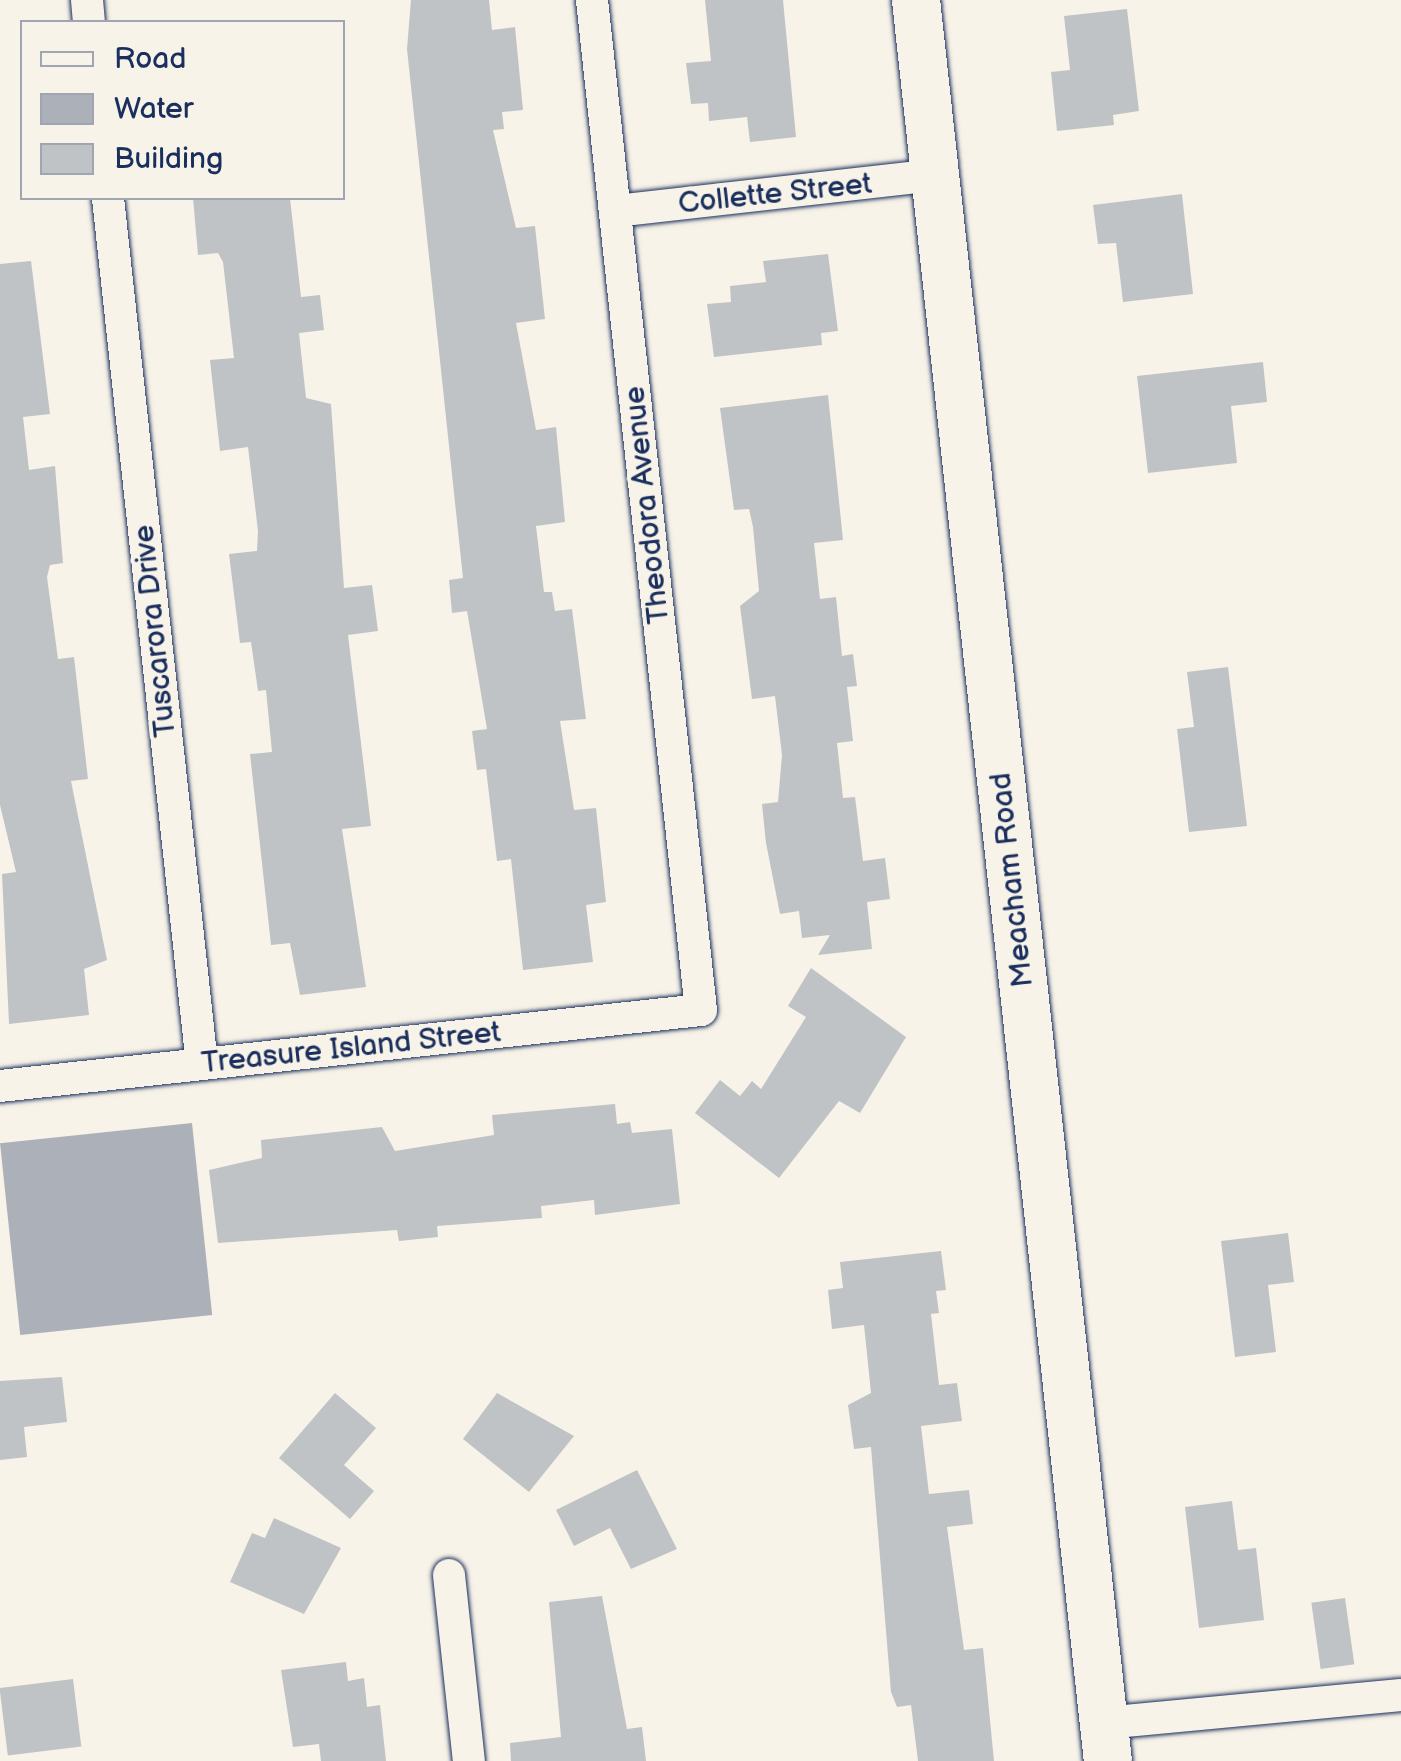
<!DOCTYPE html>
<style>
body{margin:0}
#map{position:relative;width:1401px;height:1761px;overflow:hidden;background:#f7f3e8;font-family:"Balsamiq Sans",sans-serif}
div>[style]{position:absolute}
.water>*{inset:0;background:#acb0b9;transform-origin:0 0}
.building>*{inset:0;background:#c0c3c5;transform-origin:0 0}
.roads{filter:drop-shadow(0 0 2px #1b2f5e) drop-shadow(0 0 2px #1b2f5e)}
.street>*{height:32px;margin:-16px;padding:0 16px;transform-origin:16px;border-radius:16px;background:#f7f3e8}
.secondary>*{height:48px;margin:-24px;padding:0 24px;transform-origin:24px;border-radius:24px;background:#f7f3e8}
span{translate:-50% -50%;white-space:nowrap;text-align:center;line-height:1.15;-webkit-text-stroke:8px #f7f3e8;paint-order:stroke}
.street-label{font-size:30px;color:#1b2f5e}
.legend{position:absolute;left:20px;top:20px;width:325px;height:180px;box-sizing:border-box;background:#f7f3e8;border:2px solid #9fa5b1;margin:0;padding:12px 18px;list-style:none;font-size:30px;color:#1b2f5e}
.legend li{display:flex;align-items:center;gap:20px;height:50px}
.legend b{width:50px;border:2px solid #9fa5b1}
</style>
<div id="map">
<div class="water">
<i style="left:192px;top:1123px;width:193px;height:193px;rotate:84deg"></i>
</div>
<div class="building">
<i style="clip-path:polygon(411px 0,489px 0,492px 30px,515px 27px,523px 110px,502px 112px,504px 129px,493px 130px,516px 228px,535px 226px,545px 319px,516px 323px,536px 430px,556px 427px,565px 522px,536px 526px,544px 592px,552px 592px,555px 611px,572px 609px,586px 719px,560px 721px,574px 810px,596px 808px,606px 902px,586px 905px,593px 962px,523px 970px,511px 859px,497px 861px,486px 769px,477px 770px,472px 731px,487px 729px,467px 611px,452px 613px,449px 580px,463px 578px,407px 49px)"></i>
<i style="clip-path:polygon(705px 0,783px 0,796px 137px,750px 142px,747px 117px,709px 121px,708px 103px,691px 104px,686px 63px,711px 61px)"></i>
<i style="clip-path:polygon(1127px 9px,1139px 111px,1113px 115px,1114px 125px,1057px 131px,1051px 72px,1070px 70px,1064px 16px)"></i>
<i style="clip-path:polygon(1182px 194px,1193px 294px,1123px 302px,1116px 243px,1098px 244px,1093px 205px)"></i>
<i style="clip-path:polygon(193px 198px,290px 198px,301px 297px,320px 295px,324px 330px,299px 333px,306px 398px,331px 404px,344px 588px,372px 585px,378px 631px,348px 635px,371px 826px,342px 829px,366px 987px,300px 995px,290px 943px,271px 945px,250px 754px,272px 752px,266px 690px,258px 691px,251px 642px,240px 643px,229px 554px,257px 551px,258px 531px,248px 447px,220px 451px,210px 360px,234px 358px,223px 262px,218px 253px,198px 255px)"></i>
<i style="clip-path:polygon(828px 254px,838px 331px,821px 333px,822px 345px,714px 357px,707px 304px,731px 302px,730px 286px,766px 282px,763px 261px)"></i>
<i style="clip-path:polygon(31px 261px,50px 414px,23px 417px,29px 470px,55px 466px,63px 563px,50px 565px,47px 577px,58px 659px,74px 657px,88px 779px,71px 781px,107px 960px,84px 969px,89px 1015px,9px 1024px,2px 874px,16px 872px,0 805px,0 264px)"></i>
<i style="clip-path:polygon(1263px 362px,1267px 402px,1231px 406px,1237px 463px,1148px 473px,1137px 376px)"></i>
<i style="clip-path:polygon(828px 395px,843px 540px,814px 543px,820px 599px,836px 597px,842px 656px,853px 654px,857px 686px,847px 687px,853px 741px,837px 743px,843px 798px,855px 797px,863px 861px,885px 858px,890px 899px,867px 902px,872px 949px,818px 955px,830px 935px,802px 938px,799px 911px,780px 914px,766px 843px,762px 804px,778px 802px,782px 755px,775px 696px,752px 699px,740px 606px,759px 591px,753px 527px,749px 509px,734px 510px,720px 408px)"></i>
<i style="clip-path:polygon(1228px 667px,1247px 826px,1189px 832px,1177px 729px,1194px 727px,1187px 672px)"></i>
<i style="clip-path:polygon(811px 968px,906px 1037px,860px 1113px,839px 1101px,779px 1178px,695px 1113px,720px 1080px,740px 1096px,752px 1081px,761px 1089px,806px 1017px,788px 1006px)"></i>
<i style="clip-path:polygon(615px 1104px,617px 1124px,630px 1122px,632px 1133px,672px 1129px,680px 1204px,595px 1215px,594px 1200px,541px 1206px,542px 1218px,437px 1226px,438px 1237px,399px 1241px,397px 1230px,218px 1243px,209px 1170px,262px 1158px,261px 1140px,382px 1127px,395px 1151px,494px 1135px,492px 1115px)"></i>
<i style="clip-path:polygon(1288px 1233px,1294px 1282px,1268px 1285px,1276px 1352px,1235px 1357px,1221px 1241px)"></i>
<i style="clip-path:polygon(941px 1251px,946px 1290px,936px 1291px,939px 1313px,931px 1314px,939px 1385px,957px 1383px,962px 1421px,921px 1426px,929px 1494px,969px 1490px,973px 1524px,947px 1527px,964px 1650px,983px 1648px,994px 1761px,918px 1761px,911px 1705px,897px 1707px,891px 1692px,871px 1447px,854px 1449px,848px 1405px,871px 1393px,864px 1325px,832px 1329px,828px 1290px,843px 1288px,840px 1262px)"></i>
<i style="clip-path:polygon(62px 1377px,67px 1422px,24px 1427px,27px 1457px,0 1460px,0 1381px)"></i>
<i style="clip-path:polygon(335px 1393px,376px 1428px,344px 1465px,374px 1491px,350px 1519px,279px 1458px)"></i>
<i style="clip-path:polygon(497px 1393px,574px 1436px,529px 1492px,463px 1439px)"></i>
<i style="clip-path:polygon(637px 1470px,677px 1549px,631px 1569px,610px 1528px,574px 1546px,556px 1510px)"></i>
<i style="clip-path:polygon(1232px 1501px,1238px 1550px,1256px 1548px,1264px 1620px,1199px 1628px,1185px 1507px)"></i>
<i style="clip-path:polygon(274px 1518px,341px 1548px,304px 1614px,230px 1582px,252px 1533px,265px 1538px)"></i>
<i style="clip-path:polygon(602px 1596px,627px 1729px,642px 1727px,646px 1761px,511px 1761px,510px 1743px,561px 1737px,549px 1602px)"></i>
<i style="left:1345px;top:1598px;width:67px;height:34px;rotate:82deg"></i>
<i style="clip-path:polygon(346px 1662px,348px 1681px,364px 1678px,367px 1707px,380px 1705px,386px 1761px,321px 1761px,319px 1744px,293px 1747px,281px 1670px)"></i>
<i style="left:73px;top:1679px;width:68px;height:74px;rotate:83deg"></i>
</div>
<div class="roads">
<div class="street">
<i style="left:87px;top:0;width:22px;rotate:85deg"></i>
<i style="left:108px;top:198px;width:871px;rotate:83.81deg"></i>
<i style="left:615px;top:211px;width:323px;rotate:-6.4deg"></i>
<i style="left:0;top:1086px;width:705px;rotate:-6.19deg"></i>
<i style="left:701px;top:1010px;width:1016px;rotate:-96.16deg"></i>
<i style="left:449px;top:1575px;width:187px;rotate:83.9deg"></i>
<i style="left:1104px;top:1723px;width:298px;rotate:-5.4deg"></i>
</div>
<div class="secondary">
<i style="left:916px;top:0;width:1771px;rotate:83.78deg"></i>
</div>
</div>
<div class="street-label">
<span style="left:775px;top:194px;rotate:-6deg">Collette Street</span>
<span style="left:647px;top:505px;rotate:-96deg">Theodora Avenue</span>
<span style="left:155px;top:631px;rotate:-96deg">Tuscarora Drive</span>
<span style="left:1012px;top:880px;rotate:-96deg">Meacham Road</span>
<span style="left:351px;top:1048px;rotate:-6deg">Treasure Island Street</span>
</div>
<ul class="legend">
<li><b style="height:12px;background:#f7f3e8"></b>Road</li>
<li><b style="height:28px;background:#acb0b9"></b>Water</li>
<li><b style="height:28px;background:#c0c3c5"></b>Building</li>
</ul>
</div>
